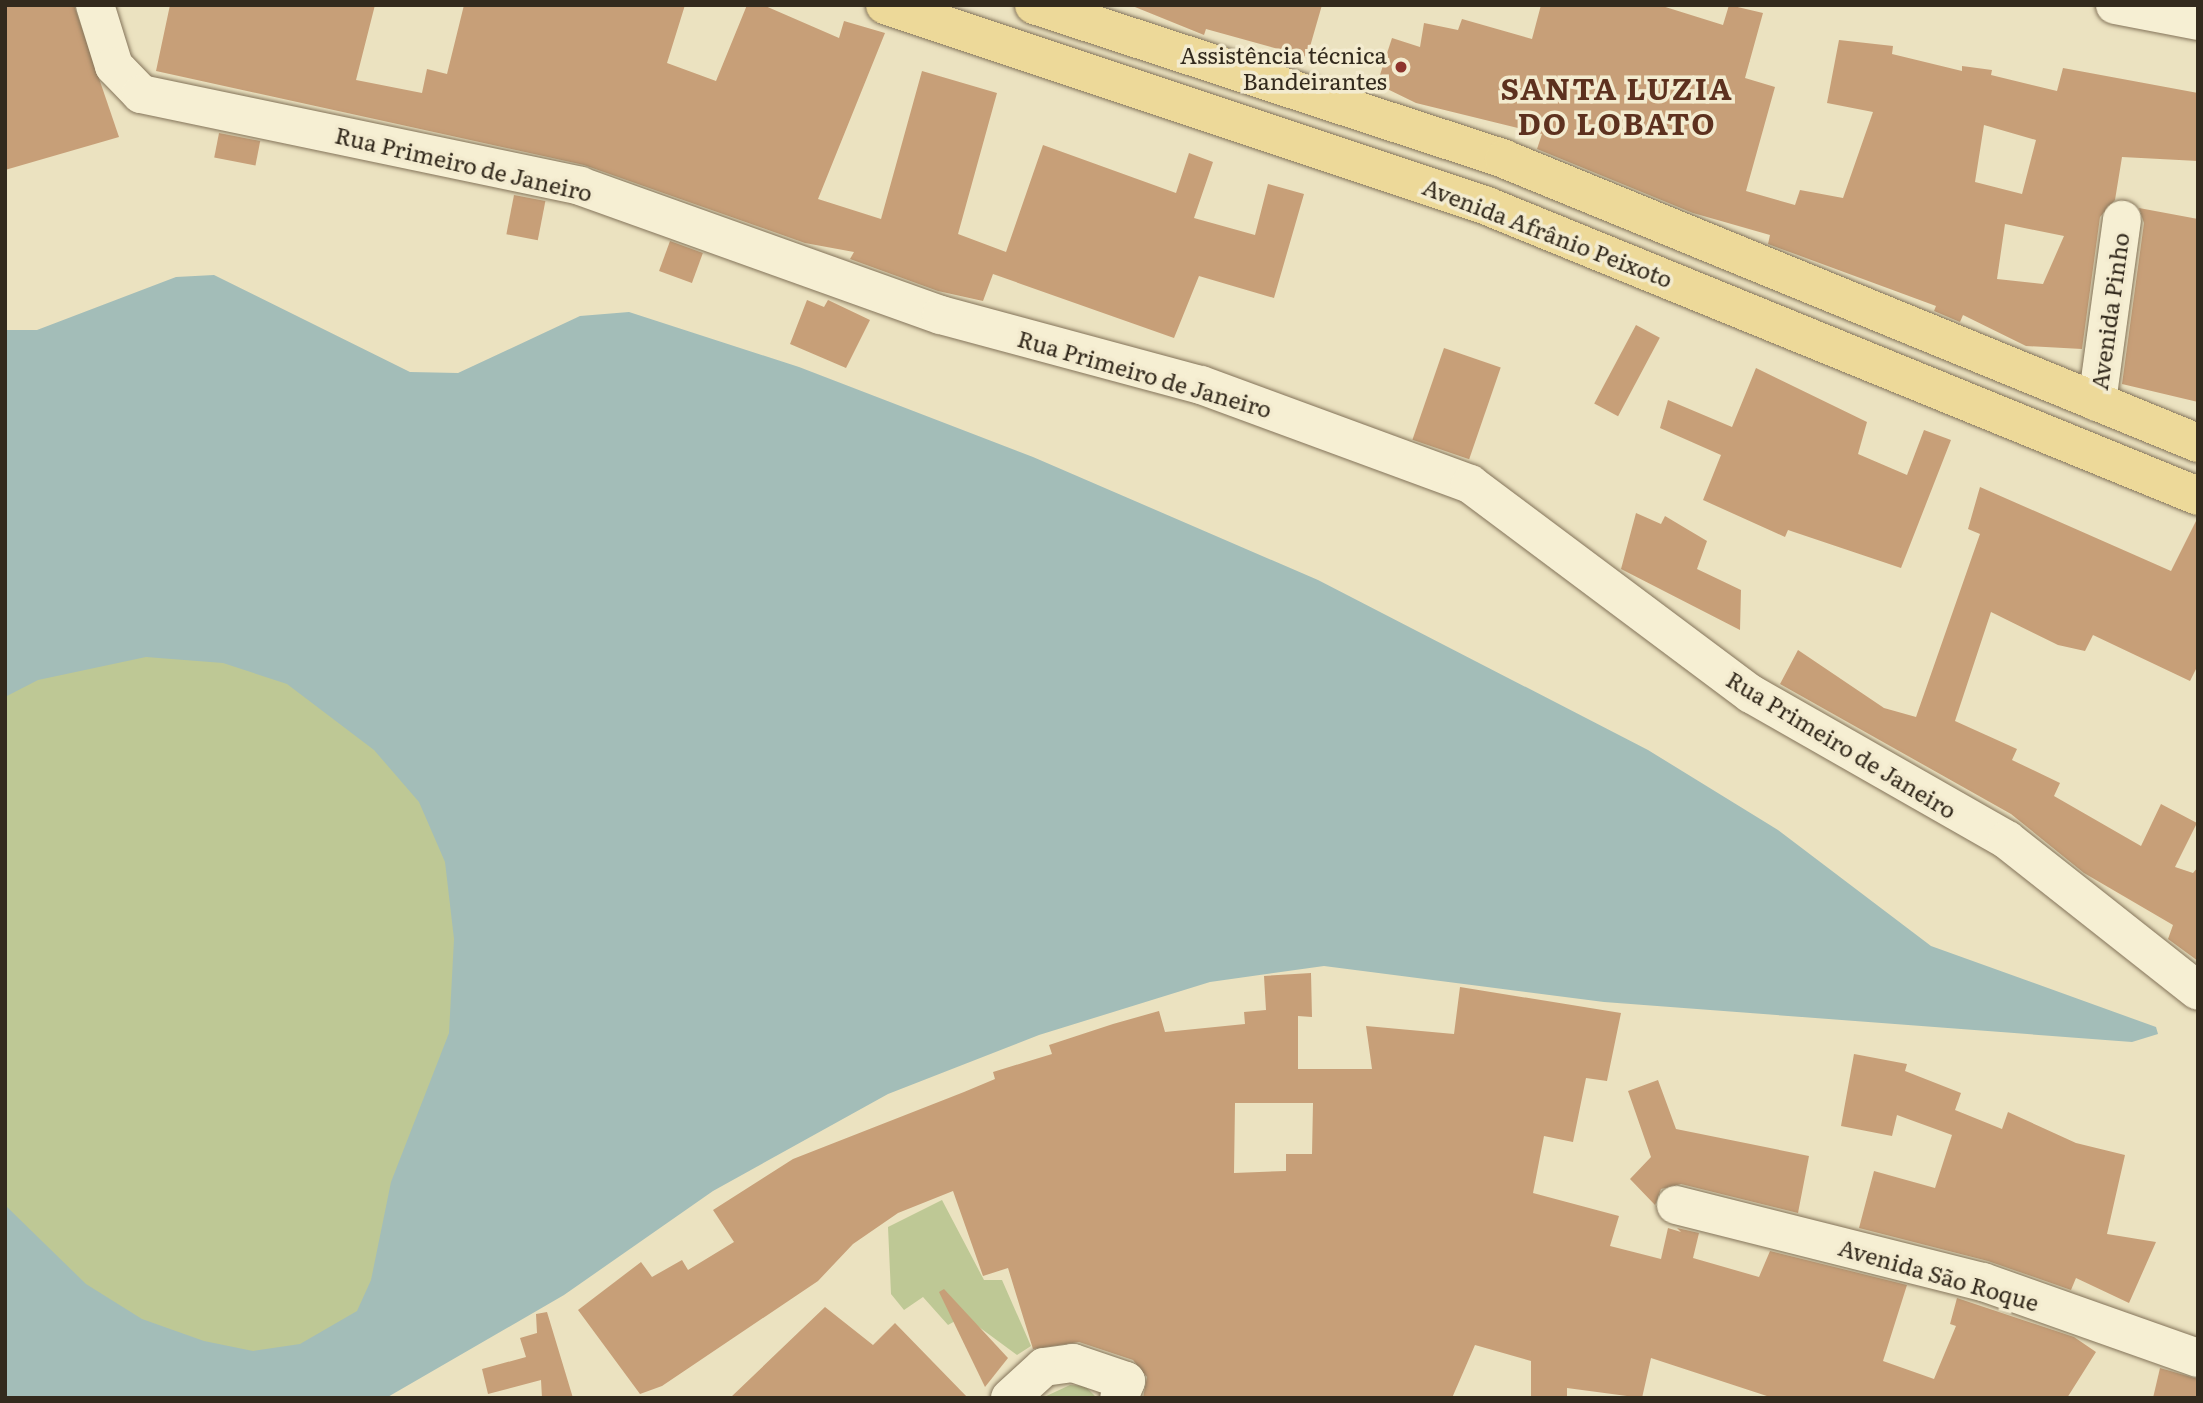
<!DOCTYPE html>
<meta charset="utf-8">
<style>
body{margin:0}
#map{position:relative;width:2203px;height:1403px;overflow:hidden;background:#ebe2c0;font-family:Literata,serif}
div>[style]{position:absolute}
.green>*{inset:0;background:#bec895}
.water>*{inset:0;background:#a3bdb8}
.building>*{inset:0;background:#c79f78;transform-origin:0 0}
.roads{filter:drop-shadow(0 0 2px #837359) drop-shadow(0 0 2px #837359)}
.minor>*{height:38px;margin:-19px;padding:0 19px;transform-origin:19px;border-radius:19px;background:#f6efd3}
.major>*{height:38px;margin:-19px;padding:0 19px;transform-origin:19px;border-radius:19px;background:#edd999}
.dots>*{width:19px;height:19px;translate:-50% -50%;box-sizing:border-box;border:4px solid #f3ebcf;border-radius:50%}
span{translate:-50% -50%;white-space:nowrap;text-align:center;line-height:1.15;-webkit-text-stroke:7px #f3ebcf;paint-order:stroke}
.poi-label{font-size:23px;color:#332a1d}
.right{translate:-100% -50%;text-align:right}
.street-label{font-size:23px;color:#332a1d}
.district-label{font-size:30px;color:#5d311f;font-weight:700;letter-spacing:2px}
.frame{position:absolute;inset:0;border:7px solid #332a1d;pointer-events:none}
</style>
<div id="map">
<div class="green">
<i style="clip-path:polygon(5px 612px,462px 667px,570px 954px,331px 1398px,5px 1363px)"></i>
<i style="clip-path:polygon(942px 1200px,984px 1280px,1002px 1280px,1031px 1346px,1017px 1355px,964px 1316px,948px 1325px,923px 1297px,904px 1310px,891px 1294px,888px 1227px)"></i>
<i style="clip-path:polygon(1070px 1385px,1085px 1386px,1097px 1398px,1042px 1398px)"></i>
</div>
<div class="water">
<i style="clip-path:polygon(214px 275px,410px 372px,458px 373px,580px 316px,629px 312px,799px 367px,1033px 457px,1318px 580px,1648px 750px,1778px 830px,1931px 946px,2156px 1027px,2158px 1034px,2132px 1042px,1604px 1002px,1324px 966px,1210px 982px,1039px 1035px,888px 1094px,713px 1191px,564px 1295px,386px 1398px,5px 1398px,5px 1205px,86px 1284px,142px 1319px,204px 1341px,253px 1351px,300px 1344px,357px 1311px,371px 1280px,391px 1182px,449px 1033px,454px 939px,445px 862px,419px 802px,374px 750px,287px 684px,223px 663px,146px 657px,38px 680px,5px 697px,5px 330px,37px 330px,176px 277px)"></i>
</div>
<div class="building">
<i style="clip-path:polygon(5px 5px,74px 5px,119px 137px,5px 170px)"></i>
<i style="clip-path:polygon(170px 5px,375px 5px,356px 80px,422px 93px,427px 69px,447px 74px,464px 5px,685px 5px,667px 63px,716px 81px,747px 5px,763px 5px,839px 38px,844px 21px,885px 33px,818px 199px,881px 219px,922px 71px,997px 93px,958px 234px,1006px 252px,1043px 145px,1176px 193px,1189px 153px,1213px 162px,1194px 218px,1255px 235px,1268px 184px,1304px 194px,1274px 298px,1199px 276px,1174px 338px,993px 274px,983px 301px,938px 291px,850px 259px,854px 252px,805px 243px,584px 165px,156px 71px)"></i>
<i style="clip-path:polygon(1130px 5px,1322px 5px,1307px 57px,1206px 29px,1204px 35px)"></i>
<i style="clip-path:polygon(evenodd,1541px 5px,1659px 5px,1723px 25px,1729px 5px,1763px 13px,1745px 78px,1775px 87px,1746px 191px,1795px 205px,1800px 190px,1843px 198px,1873px 112px,1827px 103px,1839px 40px,1893px 46px,1892px 54px,1962px 71px,1962px 66px,1992px 70px,1991px 75px,2057px 91px,2063px 68px,2198px 93px,2198px 161px,2122px 157px,2115px 200px,2100px 217px,2082px 349px,2026px 346px,1963px 315px,1960px 322px,1934px 311px,1936px 306px,1768px 244px,1770px 235px,1693px 213px,1537px 149px,1542px 134px,1416px 103px,1377px 84px,1392px 38px,1420px 47px,1424px 23px,1458px 30px,1462px 19px,1532px 39px,1541px 5px,1984px 125px,2036px 140px,2022px 194px,1975px 182px,1984px 125px,1541px 5px,2005px 224px,2064px 236px,2043px 284px,1997px 279px,2005px 224px)"></i>
<i style="left:219px;top:133px;width:42px;height:25px;rotate:11deg"></i>
<i style="left:514px;top:195px;width:32px;height:40px;rotate:11deg"></i>
<i style="clip-path:polygon(2139px 208px,2198px 219px,2198px 402px,2122px 384px,2144px 223px)"></i>
<i style="left:670px;top:241px;width:35px;height:32px;rotate:20deg"></i>
<i style="clip-path:polygon(807px 300px,824px 307px,828px 300px,870px 320px,846px 368px,790px 344px)"></i>
<i style="left:1636px;top:325px;width:27px;height:89px;rotate:28deg"></i>
<i style="left:1444px;top:348px;width:60px;height:97px;rotate:19deg"></i>
<i style="clip-path:polygon(1756px 368px,1867px 422px,1858px 454px,1907px 475px,1924px 430px,1951px 440px,1901px 568px,1788px 530px,1785px 537px,1703px 500px,1721px 455px,1660px 428px,1668px 400px,1732px 427px)"></i>
<i style="clip-path:polygon(1980px 487px,2171px 571px,2198px 517px,2198px 665px,2190px 681px,2093px 635px,2085px 651px,2058px 645px,1991px 612px,1955px 721px,2017px 749px,2012px 760px,2060px 783px,2054px 796px,2141px 846px,2161px 804px,2197px 823px,2175px 867px,2193px 873px,2198px 867px,2198px 961px,2168px 939px,2173px 925px,2084px 873px,2011px 814px,1780px 684px,1798px 650px,1884px 708px,1916px 717px,1980px 534px,1968px 529px)"></i>
<i style="clip-path:polygon(1636px 513px,1661px 524px,1665px 516px,1707px 541px,1697px 569px,1741px 590px,1740px 630px,1621px 569px)"></i>
<i style="clip-path:polygon(evenodd,1311px 973px,1312px 1017px,1298px 1016px,1298px 1069px,1372px 1069px,1366px 1026px,1454px 1034px,1460px 987px,1621px 1013px,1607px 1081px,1586px 1078px,1573px 1142px,1544px 1136px,1533px 1193px,1619px 1216px,1610px 1246px,1661px 1259px,1668px 1228px,1681px 1232px,1677px 1228px,1699px 1233px,1693px 1258px,1759px 1277px,1770px 1251px,1907px 1285px,1883px 1361px,1934px 1379px,1956px 1326px,1950px 1324px,1957px 1298px,2074px 1337px,2096px 1352px,2067px 1398px,1773px 1398px,1651px 1358px,1642px 1398px,1567px 1388px,1567px 1398px,1531px 1398px,1531px 1361px,1475px 1345px,1452px 1398px,1143px 1398px,1147px 1377px,1133px 1360px,1079px 1342px,1033px 1349px,1008px 1268px,983px 1276px,953px 1191px,898px 1213px,853px 1244px,818px 1281px,662px 1386px,640px 1394px,578px 1310px,641px 1262px,652px 1277px,682px 1260px,688px 1270px,734px 1242px,713px 1210px,793px 1159px,964px 1092px,995px 1079px,993px 1072px,1052px 1054px,1049px 1045px,1113px 1024px,1159px 1011px,1165px 1032px,1245px 1024px,1244px 1012px,1266px 1010px,1264px 976px,1311px 973px,1235px 1103px,1313px 1103px,1312px 1154px,1286px 1154px,1286px 1171px,1234px 1173px,1235px 1103px)"></i>
<i style="clip-path:polygon(1854px 1054px,1907px 1064px,1905px 1071px,1961px 1093px,1955px 1110px,2002px 1129px,2008px 1112px,2076px 1143px,2125px 1155px,2107px 1234px,2156px 1242px,2129px 1303px,2076px 1278px,2071px 1290px,1988px 1261px,1859px 1228px,1874px 1171px,1935px 1188px,1952px 1135px,1897px 1115px,1892px 1136px,1841px 1126px)"></i>
<i style="clip-path:polygon(1658px 1080px,1676px 1129px,1809px 1156px,1798px 1213px,1681px 1184px,1661px 1189px,1655px 1205px,1630px 1179px,1651px 1157px,1628px 1091px)"></i>
<i style="clip-path:polygon(944px 1289px,1008px 1358px,985px 1387px,939px 1292px)"></i>
<i style="clip-path:polygon(825px 1307px,873px 1345px,895px 1323px,968px 1398px,730px 1398px)"></i>
<i style="clip-path:polygon(547px 1312px,573px 1398px,542px 1398px,541px 1380px,488px 1394px,482px 1369px,526px 1357px,520px 1338px,537px 1333px,536px 1314px)"></i>
<i style="clip-path:polygon(2160px 1368px,2198px 1379px,2198px 1398px,2153px 1398px)"></i>
</div>
<div class="roads">
<div class="minor">
<i style="left:95px;top:5px;width:64px;rotate:72.7deg"></i>
<i style="left:114px;top:66px;width:39px;rotate:46deg"></i>
<i style="left:141px;top:94px;width:449px;rotate:11.8deg"></i>
<i style="left:580px;top:186px;width:383px;rotate:19.7deg"></i>
<i style="left:941px;top:315px;width:269px;rotate:15.1deg"></i>
<i style="left:1201px;top:385px;width:287px;rotate:20.2deg"></i>
<i style="left:1470px;top:484px;width:351px;rotate:36.8deg"></i>
<i style="left:1751px;top:694px;width:295px;rotate:29.7deg"></i>
<i style="left:2007px;top:840px;width:243px;rotate:38.3deg"></i>
<i style="left:2115px;top:5px;width:85px;rotate:10.9deg"></i>
<i style="left:2097px;top:402px;width:184px;rotate:-82.2deg"></i>
<i style="left:1676px;top:1205px;width:317px;rotate:14.1deg"></i>
<i style="left:1983px;top:1282px;width:228px;rotate:19.5deg"></i>
<i style="left:1010px;top:1398px;width:46px;rotate:-42.4deg"></i>
<i style="left:1044px;top:1367px;width:29px;rotate:-8deg"></i>
<i style="left:1073px;top:1363px;width:56px;rotate:18.8deg"></i>
<i style="left:1126px;top:1381px;width:18px;rotate:112deg"></i>
</div>
<div class="major">
<i style="left:885px;top:5px;width:635px;rotate:18.46deg"></i>
<i style="left:1487px;top:206px;width:768px;rotate:22.19deg"></i>
<i style="left:1034px;top:5px;width:495px;rotate:18.1deg"></i>
<i style="left:1504px;top:159px;width:750px;rotate:22.26deg"></i>
</div>
</div>
<div class="dots">
<i style="left:1401px;top:67px;background:#8e342d"></i>
</div>
<div class="poi-label">
<span class="right" style="left:1387px;top:67px">Assistência técnica<br>Bandeirantes</span>
</div>
<div class="street-label">
<span style="left:464px;top:163px;rotate:13deg">Rua Primeiro de Janeiro</span>
<span style="left:1548px;top:232px;rotate:21deg">Avenida Afrânio Peixoto</span>
<span style="left:2109px;top:311px;rotate:-82deg">Avenida Pinho</span>
<span style="left:1145px;top:373px;rotate:16deg">Rua Primeiro de Janeiro</span>
<span style="left:1842px;top:744px;rotate:31deg">Rua Primeiro de Janeiro</span>
<span style="left:1939px;top:1274px;rotate:16deg">Avenida São Roque</span>
</div>
<div class="district-label">
<span style="left:1617px;top:104px">SANTA LUZIA<br>DO LOBATO</span>
</div>
<div class="frame"></div>
</div>
